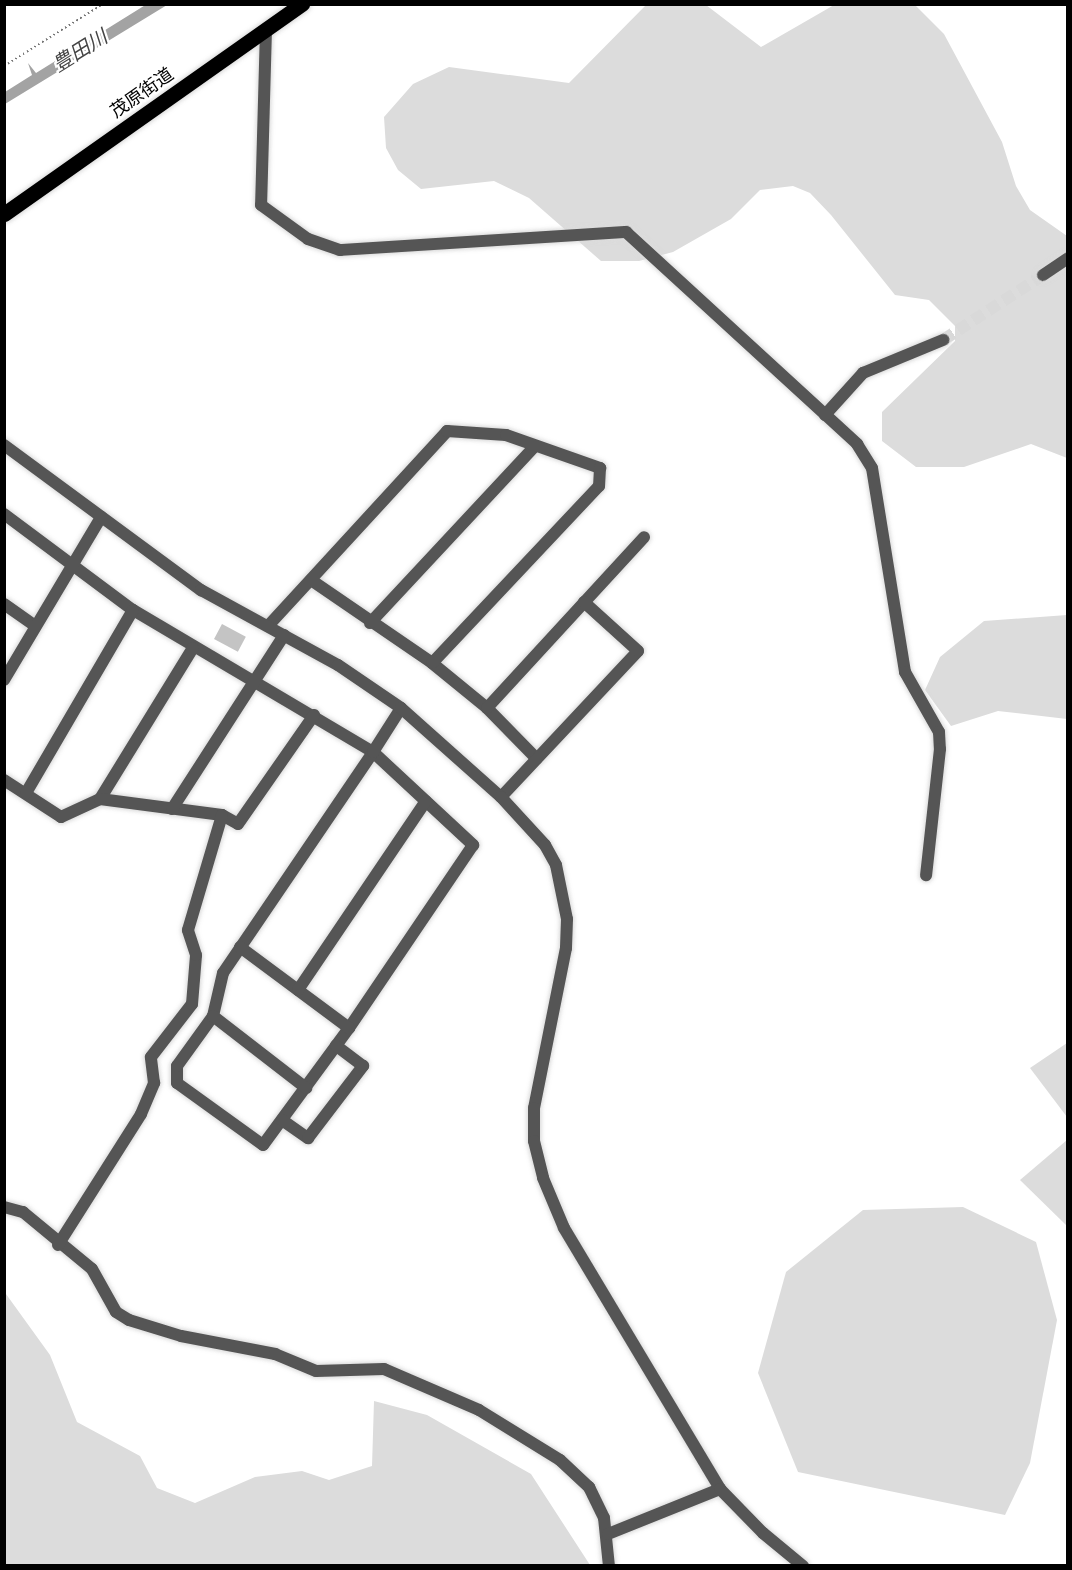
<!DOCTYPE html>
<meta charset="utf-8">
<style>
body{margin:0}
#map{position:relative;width:1072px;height:1570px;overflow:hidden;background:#fff;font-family:Signika,"Noto Sans JP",sans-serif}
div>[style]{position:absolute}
.green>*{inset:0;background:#dcdcdc}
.water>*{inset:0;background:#a3a3a3}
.building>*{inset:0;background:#c4c4c4;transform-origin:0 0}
.minor-tunnel>*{height:12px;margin-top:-6px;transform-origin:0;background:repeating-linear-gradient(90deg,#d9d9d9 0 12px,transparent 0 18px)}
.path>*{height:2px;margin-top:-1px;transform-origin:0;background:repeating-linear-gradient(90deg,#777 0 1.5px,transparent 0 4.5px)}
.roads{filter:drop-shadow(0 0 2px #dbdbdb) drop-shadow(0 0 2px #dbdbdb)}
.minor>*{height:12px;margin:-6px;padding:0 6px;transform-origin:6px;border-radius:6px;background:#555}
.tertiary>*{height:12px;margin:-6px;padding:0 6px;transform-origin:6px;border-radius:6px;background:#555}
.primary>*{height:15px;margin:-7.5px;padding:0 7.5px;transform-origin:7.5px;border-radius:7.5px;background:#000}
span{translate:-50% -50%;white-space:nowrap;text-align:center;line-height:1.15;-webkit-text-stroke:4.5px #fff;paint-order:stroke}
.street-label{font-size:18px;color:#000}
.water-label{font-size:20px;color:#444;font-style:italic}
.frame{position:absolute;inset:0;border:6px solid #000;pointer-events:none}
</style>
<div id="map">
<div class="green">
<i style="clip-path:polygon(646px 5px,706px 5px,761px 47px,834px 5px,915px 5px,944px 34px,1002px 142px,1016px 186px,1030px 210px,1067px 236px,1067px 458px,1031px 444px,964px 467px,916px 467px,882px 441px,882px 412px,955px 341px,955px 326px,929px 300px,895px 295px,831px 215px,810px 193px,793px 186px,760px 190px,731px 219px,673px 252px,639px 261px,601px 261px,529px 198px,494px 181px,421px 189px,398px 170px,386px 148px,384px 117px,413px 84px,449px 67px,569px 83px)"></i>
<i style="clip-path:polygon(1067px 615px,1067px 719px,998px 711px,951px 726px,925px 690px,940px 657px,984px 621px)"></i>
<i style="clip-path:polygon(1067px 1043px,1067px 1117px,1030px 1068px)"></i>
<i style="clip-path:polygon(1067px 1140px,1067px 1226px,1020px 1180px)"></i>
<i style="clip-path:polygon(963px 1207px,1036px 1242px,1057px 1320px,1030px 1463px,1005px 1515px,798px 1472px,758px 1373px,786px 1272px,863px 1210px)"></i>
<i style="clip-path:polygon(6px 1294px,50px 1355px,77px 1422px,140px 1456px,157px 1488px,195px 1503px,255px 1477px,302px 1471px,329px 1480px,372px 1466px,374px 1401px,427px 1415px,531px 1474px,590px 1565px,5px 1565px)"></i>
</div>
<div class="water">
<i style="clip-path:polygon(147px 4px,167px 5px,5px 104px,5px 92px,32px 75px,28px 63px,36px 73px)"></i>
</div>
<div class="building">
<i style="left:222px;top:624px;width:27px;height:17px;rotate:28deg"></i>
</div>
<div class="minor-tunnel">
<i style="left:943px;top:340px;width:119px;rotate:-33deg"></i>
</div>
<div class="path">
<i style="left:4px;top:66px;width:117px;rotate:-32.1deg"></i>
</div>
<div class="roads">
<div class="minor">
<i style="left:266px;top:29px;width:176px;rotate:91.6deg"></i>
<i style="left:261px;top:205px;width:58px;rotate:35.9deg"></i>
<i style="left:308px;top:239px;width:34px;rotate:19deg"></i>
<i style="left:340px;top:250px;width:287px;rotate:-3.6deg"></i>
<i style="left:626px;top:232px;width:314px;rotate:42.5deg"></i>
<i style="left:857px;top:444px;width:28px;rotate:58deg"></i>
<i style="left:872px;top:468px;width:207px;rotate:80.8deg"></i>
<i style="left:905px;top:672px;width:69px;rotate:60.5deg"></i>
<i style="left:939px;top:732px;width:17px;rotate:87deg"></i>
<i style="left:940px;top:749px;width:127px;rotate:96.3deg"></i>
<i style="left:1043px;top:275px;width:30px;rotate:-34deg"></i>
<i style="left:825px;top:415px;width:57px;rotate:-47.9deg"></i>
<i style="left:863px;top:373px;width:87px;rotate:-22.4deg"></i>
<i style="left:4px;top:514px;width:161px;rotate:36.7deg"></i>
<i style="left:133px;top:610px;width:279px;rotate:30.6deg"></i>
<i style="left:373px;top:752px;width:137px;rotate:42.9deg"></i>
<i style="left:473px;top:845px;width:221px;rotate:124.1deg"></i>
<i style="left:349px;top:1028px;width:145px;rotate:126.3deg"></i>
<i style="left:263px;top:1145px;width:106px;rotate:-144.2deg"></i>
<i style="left:177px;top:1083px;width:17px;rotate:-90deg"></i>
<i style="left:177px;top:1066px;width:62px;rotate:-54.2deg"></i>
<i style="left:213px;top:1016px;width:44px;rotate:-76.9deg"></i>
<i style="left:223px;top:973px;width:267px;rotate:-55.8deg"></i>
<i style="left:373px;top:752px;width:52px;rotate:-57.5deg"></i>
<i style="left:311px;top:580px;width:147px;rotate:34.4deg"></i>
<i style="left:432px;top:663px;width:71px;rotate:39.3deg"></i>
<i style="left:487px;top:708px;width:71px;rotate:45.6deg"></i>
<i style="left:4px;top:604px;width:38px;rotate:35deg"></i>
<i style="left:370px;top:623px;width:241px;rotate:-47deg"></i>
<i style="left:268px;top:626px;width:265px;rotate:-47.4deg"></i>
<i style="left:447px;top:431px;width:59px;rotate:3.9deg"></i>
<i style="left:506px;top:435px;width:100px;rotate:19.3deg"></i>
<i style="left:600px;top:468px;width:18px;rotate:93deg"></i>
<i style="left:599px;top:486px;width:243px;rotate:133.3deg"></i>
<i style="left:4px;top:680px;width:190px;rotate:-59.2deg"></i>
<i style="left:487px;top:708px;width:232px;rotate:-47.4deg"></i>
<i style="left:4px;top:780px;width:68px;rotate:33deg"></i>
<i style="left:61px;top:817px;width:43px;rotate:-24.8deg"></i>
<i style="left:100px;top:799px;width:177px;rotate:-58.4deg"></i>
<i style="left:26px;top:793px;width:212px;rotate:-59.7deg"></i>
<i style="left:501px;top:797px;width:200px;rotate:-46.8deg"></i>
<i style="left:638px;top:651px;width:73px;rotate:-137.8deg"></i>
<i style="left:100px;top:799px;width:123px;rotate:7.5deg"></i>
<i style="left:222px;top:815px;width:18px;rotate:29deg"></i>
<i style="left:238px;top:824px;width:133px;rotate:-55.1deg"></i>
<i style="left:172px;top:809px;width:207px;rotate:-57.2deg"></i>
<i style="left:240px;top:947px;width:136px;rotate:36.6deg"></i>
<i style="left:298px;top:990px;width:228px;rotate:-55.9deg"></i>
<i style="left:213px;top:1016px;width:118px;rotate:37.7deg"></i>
<i style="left:282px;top:1120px;width:32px;rotate:35deg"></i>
<i style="left:308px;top:1138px;width:91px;rotate:-52.6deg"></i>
<i style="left:363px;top:1066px;width:34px;rotate:-143deg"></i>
<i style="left:4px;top:1207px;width:20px;rotate:15deg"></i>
<i style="left:23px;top:1212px;width:89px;rotate:39.6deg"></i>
<i style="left:92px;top:1269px;width:49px;rotate:60.8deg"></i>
<i style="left:116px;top:1312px;width:15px;rotate:32deg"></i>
<i style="left:129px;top:1320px;width:54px;rotate:17.1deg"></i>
<i style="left:181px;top:1336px;width:96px;rotate:10.8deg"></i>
<i style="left:275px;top:1354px;width:44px;rotate:22.5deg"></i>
<i style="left:316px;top:1371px;width:68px;rotate:-1.7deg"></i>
<i style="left:384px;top:1369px;width:103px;rotate:23.3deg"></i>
<i style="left:479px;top:1410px;width:95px;rotate:31.7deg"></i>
<i style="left:560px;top:1460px;width:40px;rotate:43deg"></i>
<i style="left:589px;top:1487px;width:34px;rotate:64deg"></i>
<i style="left:604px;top:1518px;width:48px;rotate:84.1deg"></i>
<i style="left:58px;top:1245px;width:155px;rotate:-57.6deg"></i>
<i style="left:141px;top:1114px;width:34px;rotate:-67deg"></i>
<i style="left:154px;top:1083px;width:26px;rotate:-97deg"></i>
<i style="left:151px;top:1057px;width:67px;rotate:-52.3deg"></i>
<i style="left:192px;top:1004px;width:49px;rotate:-85.3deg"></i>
<i style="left:196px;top:955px;width:26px;rotate:-108deg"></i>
<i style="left:188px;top:930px;width:120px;rotate:-73.5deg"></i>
<i style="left:608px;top:1534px;width:121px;rotate:-21.9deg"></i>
</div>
<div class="tertiary">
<i style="left:4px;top:445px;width:245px;rotate:36.4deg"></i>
<i style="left:201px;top:590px;width:156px;rotate:28.7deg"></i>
<i style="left:338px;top:665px;width:76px;rotate:34.3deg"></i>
<i style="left:401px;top:708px;width:134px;rotate:41.7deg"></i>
<i style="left:501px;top:797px;width:65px;rotate:47.5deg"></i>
<i style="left:545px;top:845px;width:23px;rotate:61deg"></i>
<i style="left:556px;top:865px;width:55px;rotate:78.5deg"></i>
<i style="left:567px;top:919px;width:29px;rotate:92deg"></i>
<i style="left:566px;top:948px;width:163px;rotate:101.3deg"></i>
<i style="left:534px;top:1108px;width:33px;rotate:90deg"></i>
<i style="left:534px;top:1141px;width:38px;rotate:76deg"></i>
<i style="left:543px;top:1178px;width:54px;rotate:67.2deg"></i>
<i style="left:564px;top:1228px;width:304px;rotate:59.1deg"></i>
<i style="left:720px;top:1489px;width:62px;rotate:45.7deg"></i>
<i style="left:763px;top:1533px;width:52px;rotate:39.5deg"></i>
</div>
<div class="primary">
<i style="left:4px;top:214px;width:365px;rotate:-35.2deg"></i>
</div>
</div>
<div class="street-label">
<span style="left:142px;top:93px;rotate:-35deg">茂原街道</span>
</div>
<div class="water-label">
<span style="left:80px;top:51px;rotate:-32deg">豊田川</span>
</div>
<div class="frame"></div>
</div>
